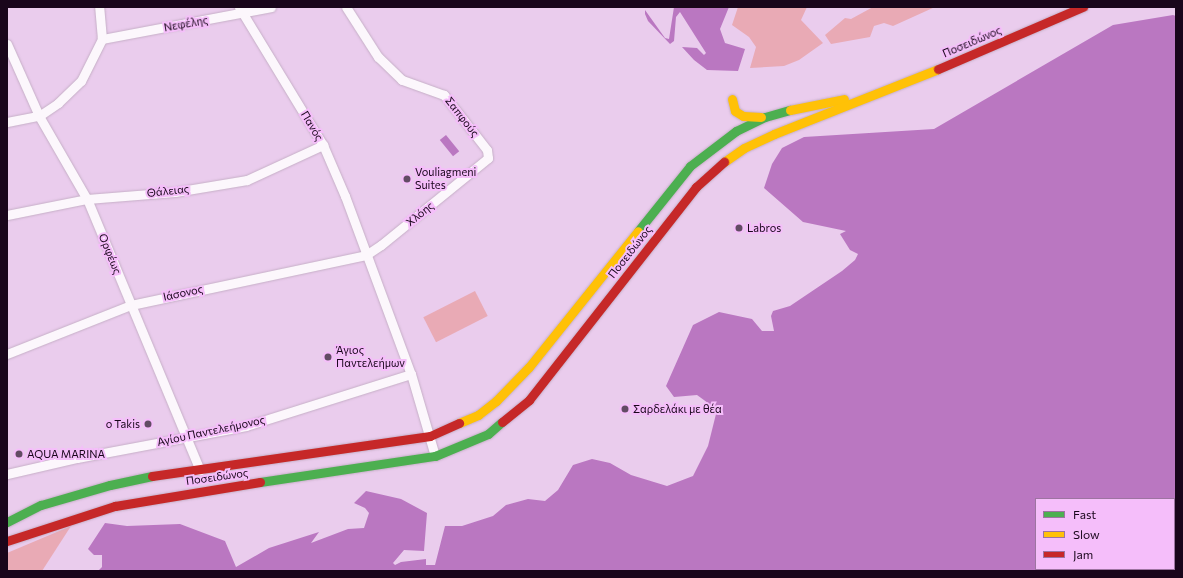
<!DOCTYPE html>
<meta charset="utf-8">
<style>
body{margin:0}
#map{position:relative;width:1183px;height:578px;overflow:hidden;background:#eacced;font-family:Commissioner,sans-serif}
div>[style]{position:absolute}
.green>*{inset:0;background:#e9aab5;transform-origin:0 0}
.water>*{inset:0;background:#ba77c1;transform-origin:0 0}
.roads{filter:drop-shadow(0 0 1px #c6afc7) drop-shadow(0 0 1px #c6afc7)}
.street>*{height:9px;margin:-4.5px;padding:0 4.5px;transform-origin:4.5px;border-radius:4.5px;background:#fcf7fc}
.fast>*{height:9px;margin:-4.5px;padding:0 4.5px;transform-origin:4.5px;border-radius:4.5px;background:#4caf50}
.slow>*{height:9px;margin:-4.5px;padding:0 4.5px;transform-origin:4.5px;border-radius:4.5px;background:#ffc107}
.jam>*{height:9px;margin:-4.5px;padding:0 4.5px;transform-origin:4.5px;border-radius:4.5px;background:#c62828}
.dots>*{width:11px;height:11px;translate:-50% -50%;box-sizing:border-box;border:2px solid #f5befa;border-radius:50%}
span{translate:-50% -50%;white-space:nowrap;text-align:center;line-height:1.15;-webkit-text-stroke:4px #f5befa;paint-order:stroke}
.street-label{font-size:11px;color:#19061b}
.poi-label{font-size:11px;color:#19061b}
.left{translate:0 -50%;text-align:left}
.right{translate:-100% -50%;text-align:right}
.frame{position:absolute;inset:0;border:8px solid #19061b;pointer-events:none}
.legend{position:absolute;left:1035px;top:498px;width:140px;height:72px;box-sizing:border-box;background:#f5befa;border:1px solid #9d74a1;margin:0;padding:5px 7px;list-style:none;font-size:12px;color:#19061b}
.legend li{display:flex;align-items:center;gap:8px;height:20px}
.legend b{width:20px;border:1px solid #9d74a1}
</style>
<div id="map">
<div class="green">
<i style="clip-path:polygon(738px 7px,807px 7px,801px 20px,823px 43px,799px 60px,784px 66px,750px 68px,756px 47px,749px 37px,732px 25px)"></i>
<i style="clip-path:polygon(873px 7px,935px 7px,893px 26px,884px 23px,874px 26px,870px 37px,831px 44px,825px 35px,845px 18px,851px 19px)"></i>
<i style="left:475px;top:291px;width:28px;height:58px;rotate:63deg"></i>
<i style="clip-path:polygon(71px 526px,42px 571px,7px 571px,7px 553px)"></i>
</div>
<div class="water">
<i style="clip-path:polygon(674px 7px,729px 7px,720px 29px,725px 43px,745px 49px,738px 71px,707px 70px,694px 60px,682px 47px,697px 48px,704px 55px,706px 53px,680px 12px,676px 17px,674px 41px,670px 44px,648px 21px,645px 14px,645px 10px,665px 38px,669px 39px)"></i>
<i style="clip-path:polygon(evenodd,1173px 15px,1176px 16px,1176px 571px,98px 571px,102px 567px,102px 555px,94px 555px,88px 549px,105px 523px,127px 526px,180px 524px,225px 541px,236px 567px,269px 548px,319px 532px,311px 543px,348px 529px,364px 528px,369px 513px,365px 508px,354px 503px,366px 491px,401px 499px,427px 513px,424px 551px,404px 550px,393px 563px,395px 565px,401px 562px,426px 559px,426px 565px,435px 565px,445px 526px,462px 526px,493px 516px,506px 505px,528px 499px,545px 501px,558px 490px,573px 465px,592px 459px,610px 463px,631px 475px,667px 486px,693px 476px,708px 446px,716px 414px,708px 403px,697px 395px,674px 397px,666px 386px,693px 325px,719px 312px,752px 319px,762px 331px,774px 331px,771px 316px,773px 311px,790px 306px,842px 271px,855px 260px,858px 254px,850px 250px,840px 234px,846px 231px,803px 222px,764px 188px,772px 164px,782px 148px,804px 137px,934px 129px,1113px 25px,1173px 15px,1036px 499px,1174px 499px,1174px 569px,1036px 569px,1036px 499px)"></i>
<i style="left:446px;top:135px;width:21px;height:8px;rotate:51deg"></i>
</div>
<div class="roads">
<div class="street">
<i style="left:239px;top:7px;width:162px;rotate:58.7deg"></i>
<i style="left:323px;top:145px;width:56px;rotate:66.7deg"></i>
<i style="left:345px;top:196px;width:190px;rotate:69.7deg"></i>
<i style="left:411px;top:374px;width:85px;rotate:73.7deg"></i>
<i style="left:102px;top:39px;width:172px;rotate:-10.7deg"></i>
<i style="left:7px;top:44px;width:79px;rotate:66deg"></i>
<i style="left:39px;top:116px;width:96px;rotate:60deg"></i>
<i style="left:87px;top:199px;width:294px;rotate:67.4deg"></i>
<i style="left:7px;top:122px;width:33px;rotate:-11deg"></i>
<i style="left:39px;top:116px;width:23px;rotate:-34deg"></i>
<i style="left:58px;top:103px;width:32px;rotate:-44deg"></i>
<i style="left:81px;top:81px;width:47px;rotate:-63.4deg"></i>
<i style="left:102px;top:39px;width:32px;rotate:-95deg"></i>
<i style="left:7px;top:215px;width:82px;rotate:-11.3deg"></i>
<i style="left:87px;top:199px;width:88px;rotate:-4.5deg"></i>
<i style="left:175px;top:192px;width:73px;rotate:-9.5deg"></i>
<i style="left:247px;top:180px;width:84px;rotate:-24.7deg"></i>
<i style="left:7px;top:354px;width:133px;rotate:-21.6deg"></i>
<i style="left:131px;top:305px;width:240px;rotate:-12deg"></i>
<i style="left:366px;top:255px;width:18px;rotate:-34deg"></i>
<i style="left:381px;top:245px;width:138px;rotate:-39.1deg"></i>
<i style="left:488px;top:158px;width:8px;rotate:-97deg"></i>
<i style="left:487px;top:150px;width:70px;rotate:-128deg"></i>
<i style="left:444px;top:95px;width:45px;rotate:-160.3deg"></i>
<i style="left:402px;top:80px;width:33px;rotate:-136deg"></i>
<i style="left:378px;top:57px;width:59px;rotate:-122.6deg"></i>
<i style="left:7px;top:474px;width:72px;rotate:-12.9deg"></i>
<i style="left:77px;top:458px;width:172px;rotate:-10.7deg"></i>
<i style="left:246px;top:426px;width:173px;rotate:-17.5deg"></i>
</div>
<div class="fast">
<i style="left:638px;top:231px;width:83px;rotate:-51.3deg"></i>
<i style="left:690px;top:166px;width:58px;rotate:-37.3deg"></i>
<i style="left:736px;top:131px;width:32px;rotate:-26deg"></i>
<i style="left:765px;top:117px;width:26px;rotate:-16deg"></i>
<i style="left:260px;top:482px;width:177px;rotate:-8.5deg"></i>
<i style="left:435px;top:456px;width:57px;rotate:-22.5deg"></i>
<i style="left:488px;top:434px;width:18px;rotate:-41deg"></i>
<i style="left:7px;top:522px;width:38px;rotate:-27deg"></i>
<i style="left:41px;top:505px;width:72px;rotate:-16.2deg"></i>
<i style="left:110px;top:485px;width:43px;rotate:-12.1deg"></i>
</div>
<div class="slow">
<i style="left:732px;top:99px;width:12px;rotate:76deg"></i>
<i style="left:735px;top:111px;width:9px;rotate:32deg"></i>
<i style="left:743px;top:116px;width:18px;rotate:3deg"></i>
<i style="left:790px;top:110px;width:55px;rotate:-11.5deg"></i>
<i style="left:724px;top:162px;width:24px;rotate:-35deg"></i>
<i style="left:744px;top:148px;width:33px;rotate:-25deg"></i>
<i style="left:774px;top:134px;width:176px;rotate:-21.6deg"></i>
<i style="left:459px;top:423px;width:21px;rotate:-23deg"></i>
<i style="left:478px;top:415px;width:23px;rotate:-38deg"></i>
<i style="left:496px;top:401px;width:47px;rotate:-45.9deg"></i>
<i style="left:529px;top:367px;width:174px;rotate:-51.3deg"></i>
</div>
<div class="jam">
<i style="left:938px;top:69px;width:158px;rotate:-23.2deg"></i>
<i style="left:502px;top:422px;width:35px;rotate:-39deg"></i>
<i style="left:529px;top:400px;width:271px;rotate:-51.9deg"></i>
<i style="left:696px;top:187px;width:38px;rotate:-42deg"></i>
<i style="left:152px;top:476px;width:281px;rotate:-8.2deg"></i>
<i style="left:430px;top:436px;width:32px;rotate:-24deg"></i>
<i style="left:7px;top:541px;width:114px;rotate:-18deg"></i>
<i style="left:115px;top:506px;width:147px;rotate:-9.4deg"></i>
</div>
</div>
<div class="dots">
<i style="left:407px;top:179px;background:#624b64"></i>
<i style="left:739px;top:228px;background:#624b64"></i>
<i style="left:328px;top:357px;background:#624b64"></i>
<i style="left:625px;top:409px;background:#624b64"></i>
<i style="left:148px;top:424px;background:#624b64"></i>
<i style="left:19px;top:454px;background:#624b64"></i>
</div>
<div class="street-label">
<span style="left:186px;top:24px;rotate:-10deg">Νεφέλης</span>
<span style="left:972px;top:42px;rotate:-23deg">Ποσειδώνος</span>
<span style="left:462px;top:117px;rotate:52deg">Σαπφούς</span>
<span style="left:312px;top:126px;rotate:59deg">Πανός</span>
<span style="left:168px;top:191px;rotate:-6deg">Θάλειας</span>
<span style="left:420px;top:214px;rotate:-39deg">Χλόης</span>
<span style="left:630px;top:252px;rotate:-52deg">Ποσειδώνος</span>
<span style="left:110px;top:254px;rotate:68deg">Ορφέως</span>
<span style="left:183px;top:293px;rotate:-12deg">Ιάσονος</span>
<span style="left:211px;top:431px;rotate:-12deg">Αγίου Παντελεήμονος</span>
<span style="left:217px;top:477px;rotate:-8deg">Ποσειδώνος</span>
</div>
<div class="poi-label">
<span class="left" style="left:415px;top:179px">Vouliagmeni<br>Suites</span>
<span class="left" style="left:747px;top:228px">Labros</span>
<span class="left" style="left:336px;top:357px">Άγιος<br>Παντελεήμων</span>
<span class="left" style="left:633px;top:409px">Σαρδελάκι με θέα</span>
<span class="right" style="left:140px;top:424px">o Takis</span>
<span class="left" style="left:27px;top:454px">AQUA MARINA</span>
</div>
<div class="frame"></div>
<ul class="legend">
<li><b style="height:5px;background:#4caf50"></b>Fast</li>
<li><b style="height:5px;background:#ffc107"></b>Slow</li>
<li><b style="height:5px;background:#c62828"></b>Jam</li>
</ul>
</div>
